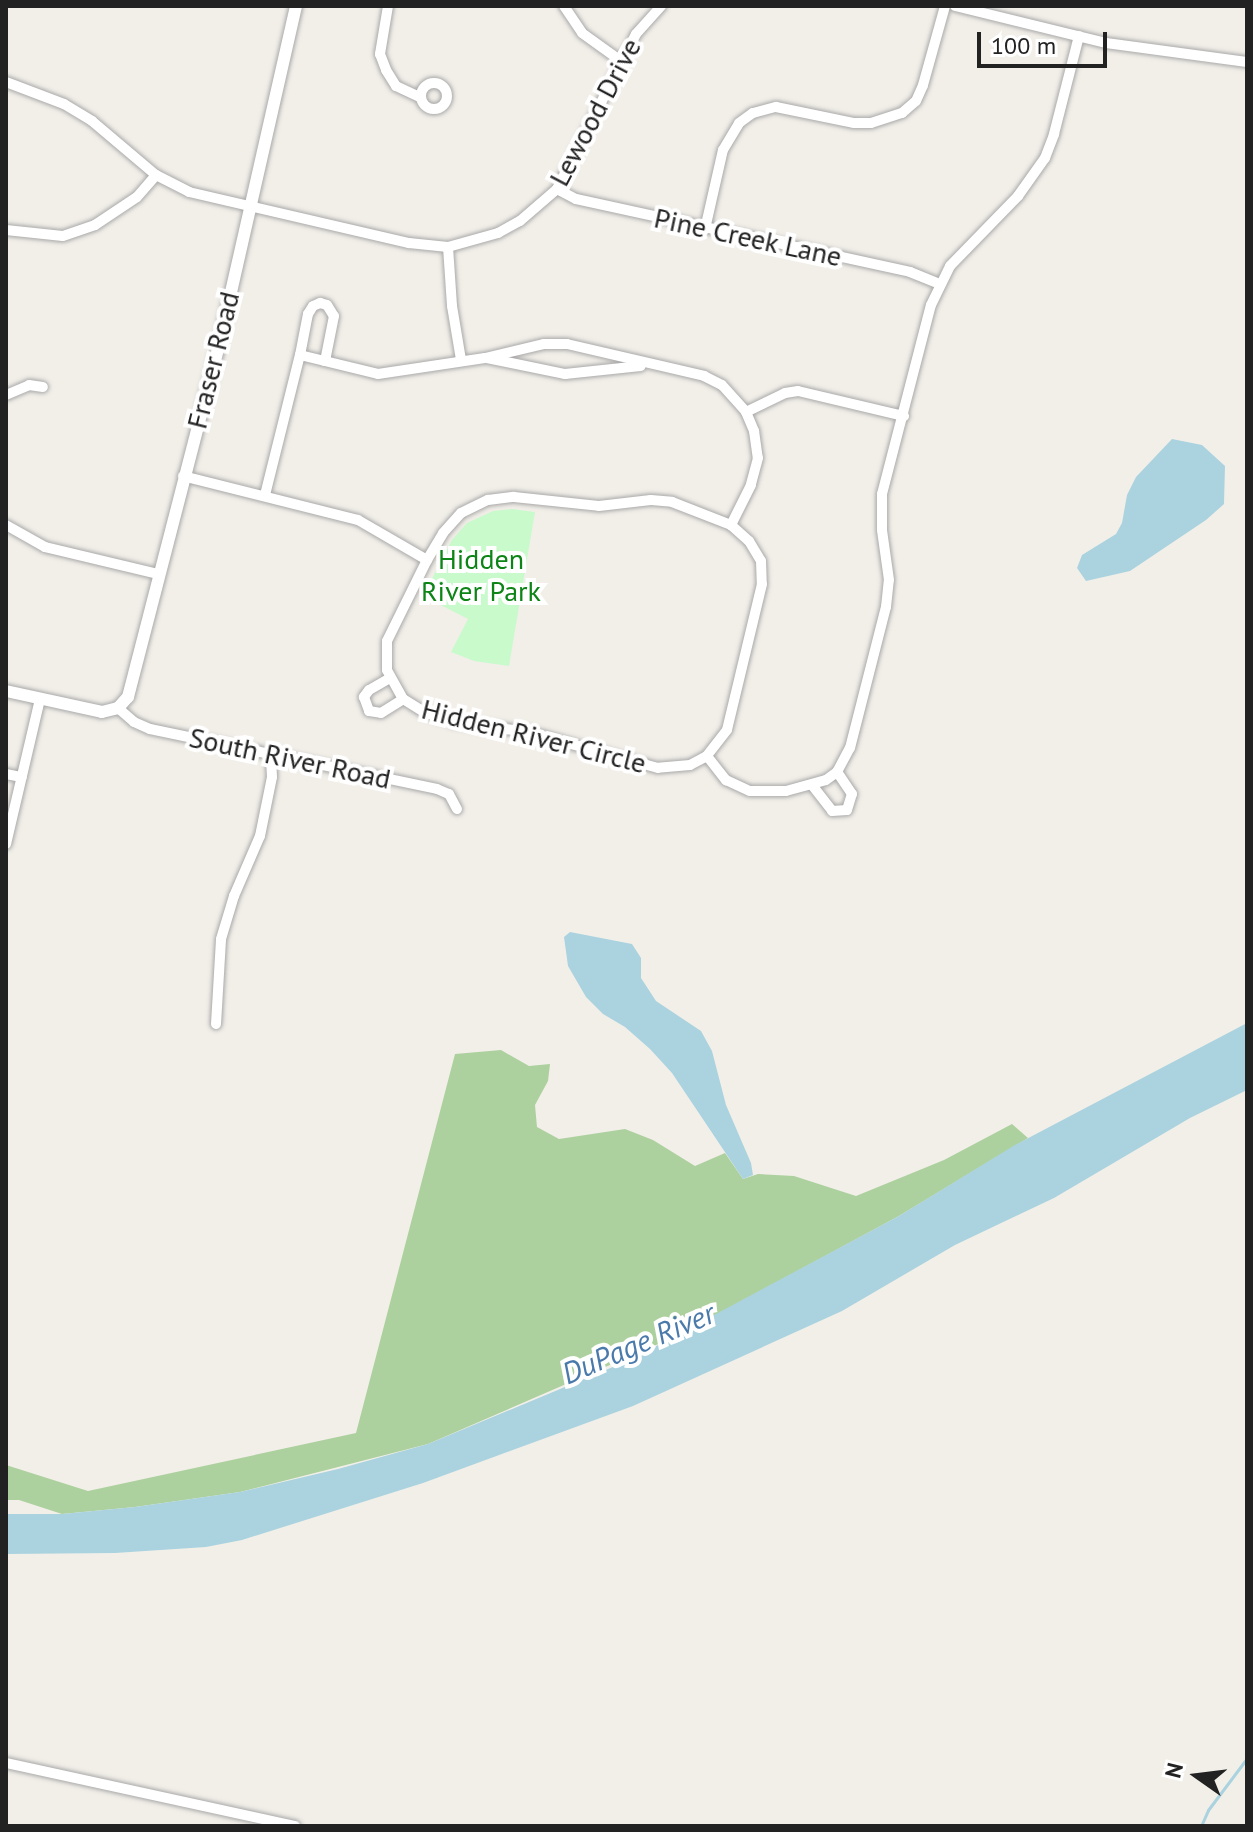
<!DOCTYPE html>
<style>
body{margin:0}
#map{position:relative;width:1253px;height:1832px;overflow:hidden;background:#f2efe9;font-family:"PT Sans",sans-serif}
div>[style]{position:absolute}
.forest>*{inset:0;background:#add19e}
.park>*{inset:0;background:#c8facc}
.water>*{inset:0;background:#aad3df}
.stream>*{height:3px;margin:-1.5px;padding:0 1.5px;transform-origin:1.5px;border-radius:1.5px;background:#aad3df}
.roads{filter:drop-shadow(0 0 2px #a9a9a9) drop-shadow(0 0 2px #a9a9a9)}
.minor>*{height:10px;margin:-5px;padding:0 5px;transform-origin:5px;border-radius:5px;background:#fff}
.minor>.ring{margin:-5px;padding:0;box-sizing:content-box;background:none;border:10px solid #fff;border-radius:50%}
.tertiary>*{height:12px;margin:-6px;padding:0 6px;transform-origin:6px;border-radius:6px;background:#fff}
span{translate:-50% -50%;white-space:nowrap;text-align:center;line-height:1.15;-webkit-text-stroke:8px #fff;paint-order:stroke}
.street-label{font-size:28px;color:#222}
.park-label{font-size:28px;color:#0c8416}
.water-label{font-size:30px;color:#4a7aab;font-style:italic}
.frame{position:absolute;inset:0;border:8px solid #222;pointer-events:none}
.north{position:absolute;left:1157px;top:1736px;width:80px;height:80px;-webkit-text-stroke:6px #fff;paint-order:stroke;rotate:284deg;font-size:22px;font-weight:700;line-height:32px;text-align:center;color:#222}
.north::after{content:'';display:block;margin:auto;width:28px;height:36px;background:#222;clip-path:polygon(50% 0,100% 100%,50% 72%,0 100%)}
.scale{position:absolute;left:977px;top:32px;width:130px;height:36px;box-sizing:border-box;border:4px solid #222;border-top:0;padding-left:10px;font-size:24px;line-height:28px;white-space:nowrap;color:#222;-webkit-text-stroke:6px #fff;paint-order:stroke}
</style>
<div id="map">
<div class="forest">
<i style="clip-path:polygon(501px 1050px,529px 1066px,550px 1064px,548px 1081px,535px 1105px,537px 1127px,559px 1139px,625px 1129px,653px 1140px,695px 1166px,725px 1153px,743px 1179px,758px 1174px,794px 1176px,856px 1196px,944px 1160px,1012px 1124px,1028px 1138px,899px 1216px,679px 1335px,428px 1444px,240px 1492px,135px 1507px,62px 1514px,19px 1500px,6px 1500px,6px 1465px,88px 1491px,356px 1433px,455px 1054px)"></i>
</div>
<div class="park">
<i style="clip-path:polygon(512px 509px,535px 512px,509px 666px,474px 661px,451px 652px,468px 619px,423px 596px,452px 540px,467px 523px,493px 511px)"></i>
</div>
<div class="water">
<i style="clip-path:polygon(1172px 439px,1202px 445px,1225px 466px,1224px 504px,1206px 520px,1130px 571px,1086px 581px,1077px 568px,1082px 555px,1116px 534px,1122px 523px,1127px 495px,1136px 477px)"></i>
<i style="clip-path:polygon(570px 932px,632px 944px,641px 958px,641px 978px,656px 1001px,701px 1031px,712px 1051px,726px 1105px,751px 1163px,753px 1175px,743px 1179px,672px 1073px,650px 1049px,625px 1027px,603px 1014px,586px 997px,568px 966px,564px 937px)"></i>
<i style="clip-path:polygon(1247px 1023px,1247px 1090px,1190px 1118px,1054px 1198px,955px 1245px,842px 1311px,633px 1406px,423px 1483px,242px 1540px,206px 1547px,115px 1553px,6px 1554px,6px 1514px,62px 1514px,135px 1507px,240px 1492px,338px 1469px,428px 1444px,632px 1359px,899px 1216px,1015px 1145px)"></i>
</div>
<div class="stream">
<i style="left:1201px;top:1826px;width:17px;rotate:-66deg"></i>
<i style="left:1208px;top:1810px;width:65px;rotate:-53.1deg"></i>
</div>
<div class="roads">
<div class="minor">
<i style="left:388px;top:6px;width:49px;rotate:99.5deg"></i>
<i style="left:380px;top:54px;width:17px;rotate:69deg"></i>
<i style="left:386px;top:70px;width:19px;rotate:58deg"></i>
<i style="left:396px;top:86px;width:26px;rotate:25deg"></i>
<i style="left:564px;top:6px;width:32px;rotate:56deg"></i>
<i style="left:582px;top:33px;width:48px;rotate:35.7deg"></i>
<i style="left:955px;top:6px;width:155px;rotate:13.8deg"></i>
<i style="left:1106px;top:43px;width:142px;rotate:7.7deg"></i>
<i style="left:6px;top:82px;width:62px;rotate:20.8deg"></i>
<i style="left:64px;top:104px;width:33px;rotate:31deg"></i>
<i style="left:92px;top:121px;width:84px;rotate:40.2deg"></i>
<i style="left:156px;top:175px;width:37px;rotate:27deg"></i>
<i style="left:189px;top:192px;width:226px;rotate:13.1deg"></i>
<i style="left:409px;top:243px;width:39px;rotate:6deg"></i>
<i style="left:448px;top:247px;width:52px;rotate:-15.6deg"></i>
<i style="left:498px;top:233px;width:25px;rotate:-29deg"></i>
<i style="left:520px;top:221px;width:49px;rotate:-40.9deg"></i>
<i style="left:557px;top:189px;width:174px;rotate:-63deg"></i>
<i style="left:636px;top:34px;width:38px;rotate:-48deg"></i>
<i class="ring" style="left:421px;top:83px;width:16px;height:16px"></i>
<i style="left:557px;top:189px;width:21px;rotate:28deg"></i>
<i style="left:576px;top:199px;width:342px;rotate:12.3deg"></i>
<i style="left:910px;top:272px;width:31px;rotate:22deg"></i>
<i style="left:705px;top:229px;width:81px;rotate:-77.2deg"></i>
<i style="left:723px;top:150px;width:31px;rotate:-59deg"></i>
<i style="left:739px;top:123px;width:17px;rotate:-36deg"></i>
<i style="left:753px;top:113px;width:24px;rotate:-15deg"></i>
<i style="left:776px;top:107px;width:80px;rotate:11.6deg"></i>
<i style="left:854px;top:123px;width:17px"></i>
<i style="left:871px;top:123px;width:33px;rotate:-18deg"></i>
<i style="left:902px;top:113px;width:18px;rotate:-41deg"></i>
<i style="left:916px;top:101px;width:17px;rotate:-66deg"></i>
<i style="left:923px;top:85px;width:82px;rotate:-74.4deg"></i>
<i style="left:6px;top:230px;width:57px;rotate:6deg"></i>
<i style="left:63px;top:236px;width:34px;rotate:-19deg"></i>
<i style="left:95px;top:225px;width:50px;rotate:-33.7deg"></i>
<i style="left:137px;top:197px;width:29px;rotate:-49deg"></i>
<i style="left:448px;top:247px;width:59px;rotate:86.1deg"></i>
<i style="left:452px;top:306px;width:55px;rotate:80.5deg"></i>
<i style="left:300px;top:355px;width:42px;rotate:-79deg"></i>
<i style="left:308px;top:314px;width:9px;rotate:-58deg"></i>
<i style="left:313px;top:306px;width:8px;rotate:-23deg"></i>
<i style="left:320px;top:303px;width:7px;rotate:16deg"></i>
<i style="left:327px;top:305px;width:13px;rotate:58deg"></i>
<i style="left:334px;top:316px;width:46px;rotate:101.3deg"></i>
<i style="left:487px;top:358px;width:80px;rotate:11.6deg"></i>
<i style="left:565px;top:374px;width:76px;rotate:-6deg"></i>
<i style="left:6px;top:395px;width:25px;rotate:-23deg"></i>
<i style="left:29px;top:385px;width:14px;rotate:8deg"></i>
<i style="left:746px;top:412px;width:43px;rotate:-26deg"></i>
<i style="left:785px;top:393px;width:13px;rotate:-9deg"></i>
<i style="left:798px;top:391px;width:109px;rotate:13.3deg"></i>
<i style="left:183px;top:476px;width:180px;rotate:14.1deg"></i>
<i style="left:358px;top:520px;width:80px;rotate:30.1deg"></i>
<i style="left:265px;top:495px;width:144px;rotate:-76deg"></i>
<i style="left:300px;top:355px;width:80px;rotate:13.7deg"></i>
<i style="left:378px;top:374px;width:108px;rotate:-8.5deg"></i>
<i style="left:485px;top:358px;width:61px;rotate:-13.3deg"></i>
<i style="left:544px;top:344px;width:23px"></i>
<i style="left:567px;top:344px;width:141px;rotate:13.1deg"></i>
<i style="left:704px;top:376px;width:20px;rotate:27deg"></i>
<i style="left:722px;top:385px;width:36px;rotate:48deg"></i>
<i style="left:746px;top:412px;width:21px;rotate:67deg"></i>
<i style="left:754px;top:431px;width:27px;rotate:82deg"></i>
<i style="left:758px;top:458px;width:28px;rotate:105deg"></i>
<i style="left:751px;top:485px;width:45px;rotate:116.6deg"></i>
<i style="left:514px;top:497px;width:85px;rotate:6deg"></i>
<i style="left:599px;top:506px;width:52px;rotate:-6.6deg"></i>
<i style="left:651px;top:500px;width:21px;rotate:5deg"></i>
<i style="left:672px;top:502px;width:63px;rotate:21.3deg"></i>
<i style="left:731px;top:525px;width:24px;rotate:42deg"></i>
<i style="left:749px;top:541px;width:23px;rotate:59deg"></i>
<i style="left:761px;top:561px;width:23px;rotate:88deg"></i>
<i style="left:762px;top:584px;width:150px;rotate:103.5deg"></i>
<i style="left:727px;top:730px;width:33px;rotate:128deg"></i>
<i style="left:707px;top:756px;width:19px;rotate:152deg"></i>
<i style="left:690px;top:765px;width:32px;rotate:175deg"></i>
<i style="left:658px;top:768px;width:135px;rotate:-164.5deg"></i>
<i style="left:528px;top:732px;width:75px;rotate:-172.3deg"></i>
<i style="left:454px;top:722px;width:32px;rotate:-162deg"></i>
<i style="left:424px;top:712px;width:25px;rotate:-148deg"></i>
<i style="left:403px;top:699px;width:33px;rotate:-119deg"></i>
<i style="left:387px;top:670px;width:29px;rotate:-90deg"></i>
<i style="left:387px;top:641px;width:90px;rotate:-63.7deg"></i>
<i style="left:427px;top:560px;width:31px;rotate:-59deg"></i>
<i style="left:443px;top:533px;width:27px;rotate:-48deg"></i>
<i style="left:461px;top:513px;width:30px;rotate:-26deg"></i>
<i style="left:488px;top:500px;width:26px;rotate:-7deg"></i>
<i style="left:6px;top:525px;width:45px;rotate:29.4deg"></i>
<i style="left:45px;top:547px;width:116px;rotate:13.4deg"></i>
<i style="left:390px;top:678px;width:24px;rotate:150deg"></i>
<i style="left:369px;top:690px;width:9px;rotate:126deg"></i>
<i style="left:364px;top:697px;width:15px;rotate:70deg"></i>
<i style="left:369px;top:711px;width:12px;rotate:9deg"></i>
<i style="left:381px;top:713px;width:26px;rotate:-32deg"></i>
<i style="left:118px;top:708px;width:21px;rotate:41deg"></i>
<i style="left:134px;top:722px;width:17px;rotate:24deg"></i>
<i style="left:150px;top:729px;width:293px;rotate:11.8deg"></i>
<i style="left:437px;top:789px;width:13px;rotate:23deg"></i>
<i style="left:449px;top:794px;width:17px;rotate:62deg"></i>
<i style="left:707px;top:756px;width:31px;rotate:52deg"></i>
<i style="left:726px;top:780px;width:26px;rotate:25deg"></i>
<i style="left:750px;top:791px;width:36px"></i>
<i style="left:786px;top:791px;width:41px;rotate:-15.4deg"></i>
<i style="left:826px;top:780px;width:14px;rotate:-36deg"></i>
<i style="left:837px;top:772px;width:27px;rotate:-62deg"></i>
<i style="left:850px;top:748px;width:146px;rotate:-75.7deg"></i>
<i style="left:886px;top:607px;width:27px;rotate:-84deg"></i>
<i style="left:889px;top:580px;width:50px;rotate:-98deg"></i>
<i style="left:882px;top:530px;width:36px;rotate:-90deg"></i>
<i style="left:882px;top:494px;width:195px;rotate:-75.5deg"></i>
<i style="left:931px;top:305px;width:43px;rotate:-64deg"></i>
<i style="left:950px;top:266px;width:98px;rotate:-45.8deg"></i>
<i style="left:1018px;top:196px;width:47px;rotate:-54.6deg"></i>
<i style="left:1045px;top:158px;width:26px;rotate:-69deg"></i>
<i style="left:1054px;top:134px;width:101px;rotate:-75.7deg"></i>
<i style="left:6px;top:774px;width:16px;rotate:11deg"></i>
<i style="left:812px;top:785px;width:33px;rotate:52deg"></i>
<i style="left:832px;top:811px;width:15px;rotate:-4deg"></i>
<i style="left:847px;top:810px;width:17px;rotate:-73deg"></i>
<i style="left:852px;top:794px;width:27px;rotate:-124deg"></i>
<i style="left:6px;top:844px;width:149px;rotate:-76.8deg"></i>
<i style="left:216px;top:1024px;width:85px;rotate:-86.6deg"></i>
<i style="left:221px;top:939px;width:45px;rotate:-73.2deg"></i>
<i style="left:234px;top:896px;width:65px;rotate:-66.6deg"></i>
<i style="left:260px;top:836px;width:60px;rotate:-78.5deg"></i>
<i style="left:272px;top:777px;width:21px;rotate:-93deg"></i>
<i style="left:6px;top:1763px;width:296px;rotate:12.3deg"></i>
</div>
<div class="tertiary">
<i style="left:6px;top:691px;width:98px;rotate:12.3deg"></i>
<i style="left:102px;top:712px;width:16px;rotate:-14deg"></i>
<i style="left:118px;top:708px;width:15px;rotate:-48deg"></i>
<i style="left:128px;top:697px;width:364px;rotate:-75.5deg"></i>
<i style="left:219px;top:345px;width:348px;rotate:-77.2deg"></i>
</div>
</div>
<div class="street-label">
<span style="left:595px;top:112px;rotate:-62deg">Lewood Drive</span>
<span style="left:748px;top:237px;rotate:12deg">Pine Creek Lane</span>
<span style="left:213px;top:360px;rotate:-76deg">Fraser Road</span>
<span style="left:534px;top:736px;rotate:14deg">Hidden River Circle</span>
<span style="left:290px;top:758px;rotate:12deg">South River Road</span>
</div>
<div class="park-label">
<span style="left:481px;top:575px">Hidden<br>River Park</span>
</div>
<div class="water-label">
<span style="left:638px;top:1343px;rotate:-23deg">DuPage River</span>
</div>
<div class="frame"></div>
<div class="north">N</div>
<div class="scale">100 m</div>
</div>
